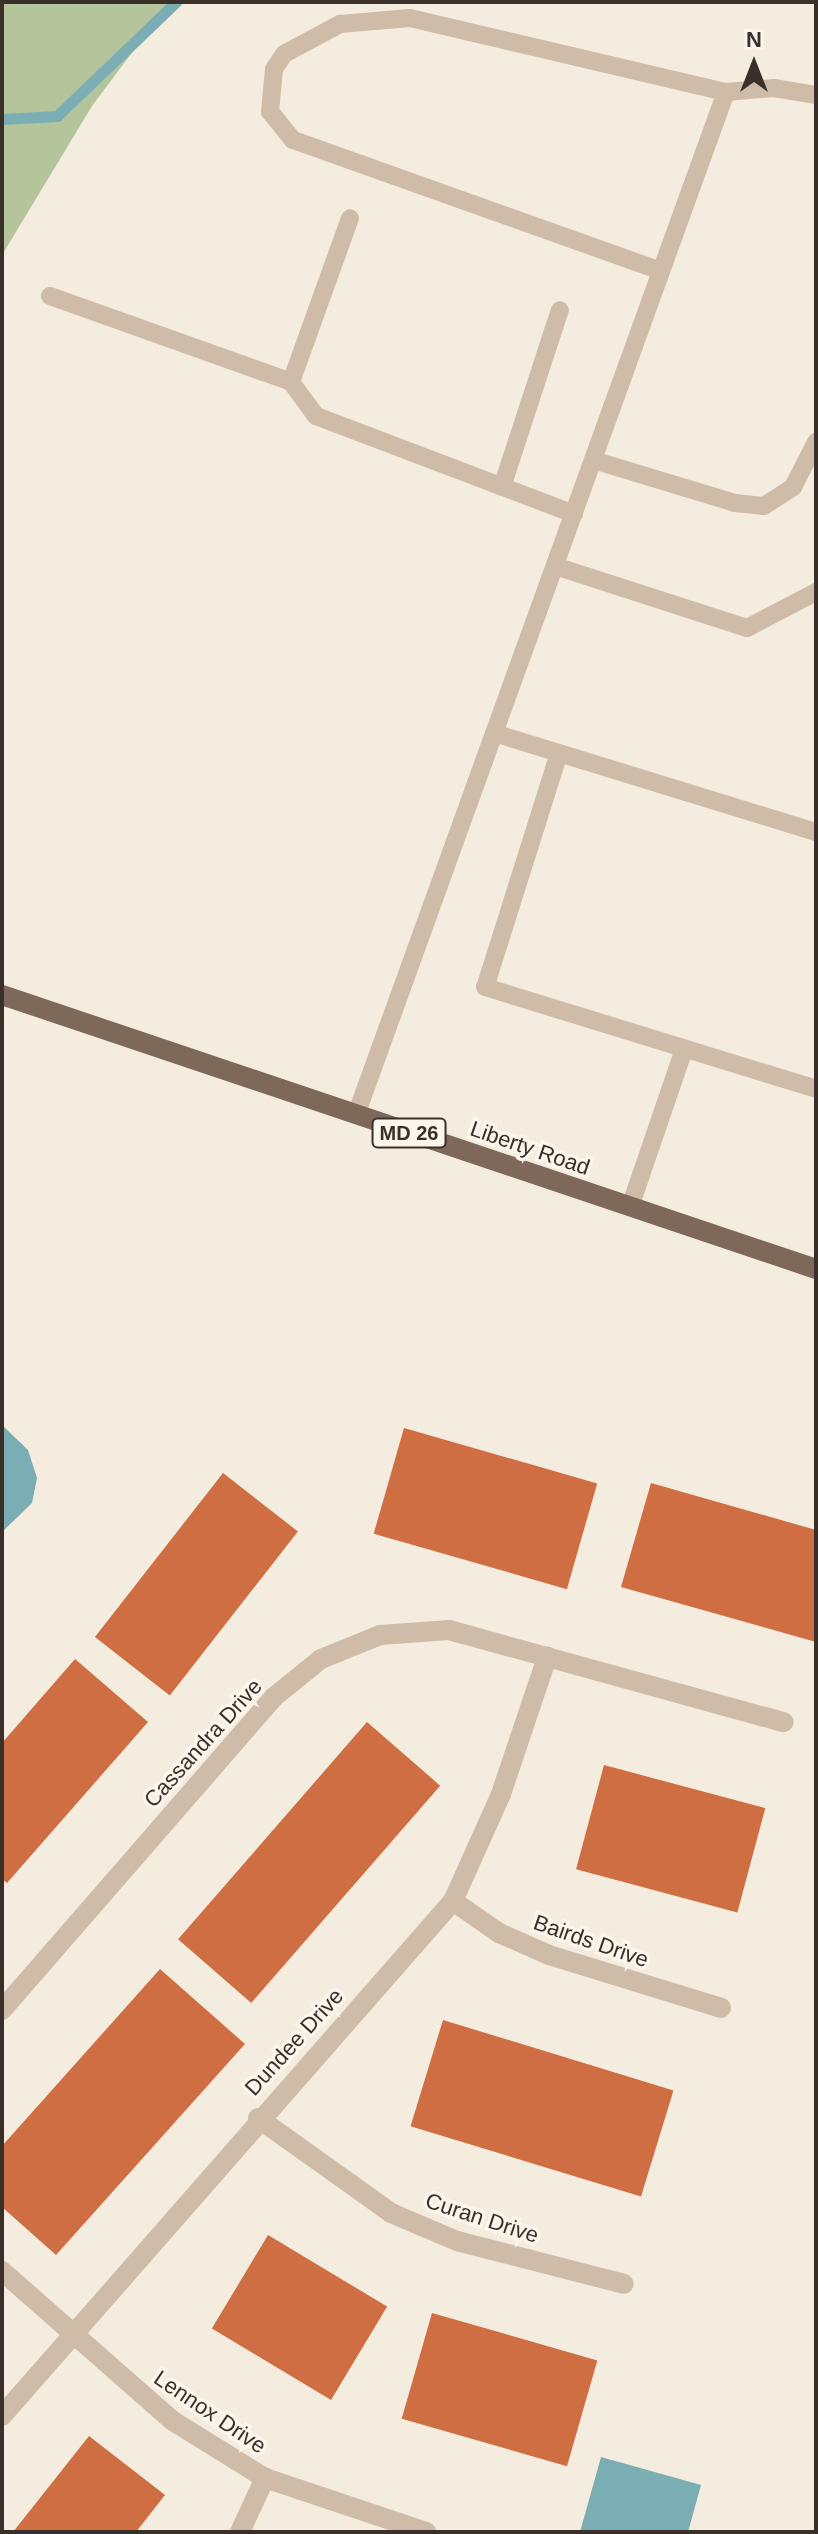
<!DOCTYPE html>
<style>
body{margin:0}
#map{position:relative;width:818px;height:2534px;overflow:hidden;background:#f4ecde;font-family:Helvetica,sans-serif}
div>[style]{position:absolute}
.green>*{inset:0;background:#b4c59c}
.water>*{inset:0;background:#7aadb4}
.stream>*{height:11px;margin:-5.5px;padding:0 5.5px;transform-origin:5.5px;border-radius:5.5px;background:#7aadb4}
.building>*{inset:0;background:#cf6e42;transform-origin:0 0}
.service>*{height:18px;margin:-9px;padding:0 9px;transform-origin:9px;border-radius:9px;background:#cebca8}
.minor>*{height:20px;margin:-10px;padding:0 10px;transform-origin:10px;border-radius:10px;background:#cebca8}
.primary>*{height:20px;margin:-10px;padding:0 10px;transform-origin:10px;border-radius:10px;background:#7d6859}
span{translate:-50% -50%;white-space:nowrap;text-align:center;line-height:1.15;-webkit-text-stroke:7px #fbf5eb;paint-order:stroke}
.shield-label span{padding:2px 6px;background:#fbf5eb;border:2px solid;border-radius:6px;-webkit-text-stroke-width:0}
.shield-label{font-size:20px;color:#3a3029;font-weight:700}
.street-label{font-size:22px;color:#3a3029}
.frame{position:absolute;inset:0;border:4px solid #3a3029;pointer-events:none}
.north{position:absolute;left:714px;top:24px;width:80px;height:80px;-webkit-text-stroke:6px #fbf5eb;paint-order:stroke;rotate:0deg;font-size:22px;font-weight:700;line-height:32px;text-align:center;color:#3a3029}
.north::after{content:'';display:block;margin:auto;width:28px;height:36px;background:#3a3029;clip-path:polygon(50% 0,100% 100%,50% 72%,0 100%)}
</style>
<div id="map">
<div class="green">
<i style="clip-path:polygon(2px 2px,170px 2px,92px 106px,2px 255px)"></i>
</div>
<div class="water">
<i style="clip-path:polygon(2px 1425px,28px 1450px,37px 1478px,32px 1503px,2px 1532px)"></i>
<i style="clip-path:polygon(601px 2457px,701px 2485px,688px 2532px,580px 2532px)"></i>
</div>
<div class="stream">
<i style="left:2px;top:119px;width:55px;rotate:-3.1deg"></i>
<i style="left:57px;top:116px;width:165px;rotate:-43.8deg"></i>
</div>
<div class="building">
<i style="left:404px;top:1428px;width:201px;height:110px;rotate:16deg"></i>
<i style="left:223px;top:1473px;width:95px;height:208px;rotate:38deg"></i>
<i style="clip-path:polygon(651px 1483px,816px 1530px,816px 1642px,621px 1587px)"></i>
<i style="clip-path:polygon(75px 1659px,148px 1722px,7px 1883px,2px 1879px,2px 1743px)"></i>
<i style="left:367px;top:1722px;width:97px;height:288px;rotate:41deg"></i>
<i style="left:604px;top:1765px;width:167px;height:108px;rotate:15deg"></i>
<i style="clip-path:polygon(160px 1969px,245px 2044px,56px 2255px,2px 2207px,2px 2146px)"></i>
<i style="left:443px;top:2020px;width:241px;height:111px;rotate:17deg"></i>
<i style="left:268px;top:2235px;width:139px;height:109px;rotate:31deg"></i>
<i style="left:432px;top:2313px;width:172px;height:110px;rotate:16deg"></i>
<i style="clip-path:polygon(89px 2436px,165px 2495px,136px 2532px,13px 2532px)"></i>
</div>
<div class="service">
<i style="left:661px;top:271px;width:391px;rotate:-160.4deg"></i>
<i style="left:293px;top:140px;width:36px;rotate:-129deg"></i>
<i style="left:270px;top:112px;width:43px;rotate:-84.7deg"></i>
<i style="left:274px;top:69px;width:18px;rotate:-56deg"></i>
<i style="left:284px;top:54px;width:64px;rotate:-28.2deg"></i>
<i style="left:340px;top:24px;width:70px;rotate:-4.9deg"></i>
<i style="left:410px;top:18px;width:325px;rotate:13.2deg"></i>
<i style="left:726px;top:92px;width:48px;rotate:-4.8deg"></i>
<i style="left:774px;top:88px;width:43px;rotate:9.5deg"></i>
<i style="left:50px;top:296px;width:256px;rotate:19.6deg"></i>
<i style="left:291px;top:382px;width:174px;rotate:-70.2deg"></i>
<i style="left:291px;top:382px;width:42px;rotate:53.7deg"></i>
<i style="left:316px;top:416px;width:276px;rotate:20.8deg"></i>
<i style="left:593px;top:460px;width:148px;rotate:16.8deg"></i>
<i style="left:735px;top:503px;width:29px;rotate:6deg"></i>
<i style="left:764px;top:506px;width:35px;rotate:-33deg"></i>
<i style="left:793px;top:487px;width:51px;rotate:-62.9deg"></i>
<i style="left:502px;top:487px;width:186px;rotate:-71.9deg"></i>
<i style="left:555px;top:566px;width:202px;rotate:17.9deg"></i>
<i style="left:747px;top:628px;width:78px;rotate:-27.6deg"></i>
<i style="left:494px;top:733px;width:337px;rotate:17.1deg"></i>
<i style="left:559px;top:753px;width:245px;rotate:107.5deg"></i>
<i style="left:485px;top:987px;width:346px;rotate:17.1deg"></i>
<i style="left:356px;top:1115px;width:1088px;rotate:-70.12deg"></i>
<i style="left:630px;top:1207px;width:167px;rotate:-71.1deg"></i>
</div>
<div class="minor">
<i style="left:453px;top:1901px;width:56px;rotate:34.8deg"></i>
<i style="left:499px;top:1933px;width:55px;rotate:23.7deg"></i>
<i style="left:549px;top:1955px;width:180px;rotate:17.1deg"></i>
<i style="left:2px;top:2010px;width:415px;rotate:-49deg"></i>
<i style="left:274px;top:1697px;width:60px;rotate:-39deg"></i>
<i style="left:321px;top:1659px;width:64px;rotate:-22.1deg"></i>
<i style="left:380px;top:1635px;width:69px;rotate:-4.1deg"></i>
<i style="left:449px;top:1630px;width:347px;rotate:15.4deg"></i>
<i style="left:258px;top:2118px;width:163px;rotate:35.5deg"></i>
<i style="left:391px;top:2213px;width:72px;rotate:23deg"></i>
<i style="left:457px;top:2241px;width:172px;rotate:14.4deg"></i>
<i style="left:2px;top:2271px;width:227px;rotate:41.3deg"></i>
<i style="left:173px;top:2421px;width:108px;rotate:31.8deg"></i>
<i style="left:265px;top:2478px;width:170px;rotate:18.5deg"></i>
<i style="left:2px;top:2416px;width:685px;rotate:-48.79deg"></i>
<i style="left:453px;top:1901px;width:117px;rotate:-65.8deg"></i>
<i style="left:501px;top:1794px;width:145px;rotate:-71.4deg"></i>
<i style="left:240px;top:2532px;width:60px;rotate:-65.2deg"></i>
</div>
<div class="primary">
<i style="left:2px;top:995px;width:859px;rotate:18.6deg"></i>
</div>
<div class="shield-label">
<span style="left:409px;top:1133px">MD 26</span>
</div>
<div class="street-label">
<span style="left:530px;top:1148px;rotate:19deg">Liberty Road</span>
<span style="left:203px;top:1743px;rotate:-48deg">Cassandra Drive</span>
<span style="left:591px;top:1941px;rotate:19deg">Bairds Drive</span>
<span style="left:294px;top:2042px;rotate:-48deg">Dundee Drive</span>
<span style="left:482px;top:2218px;rotate:18deg">Curan Drive</span>
<span style="left:210px;top:2412px;rotate:34deg">Lennox Drive</span>
</div>
<div class="frame"></div>
<div class="north">N</div>
</div>
